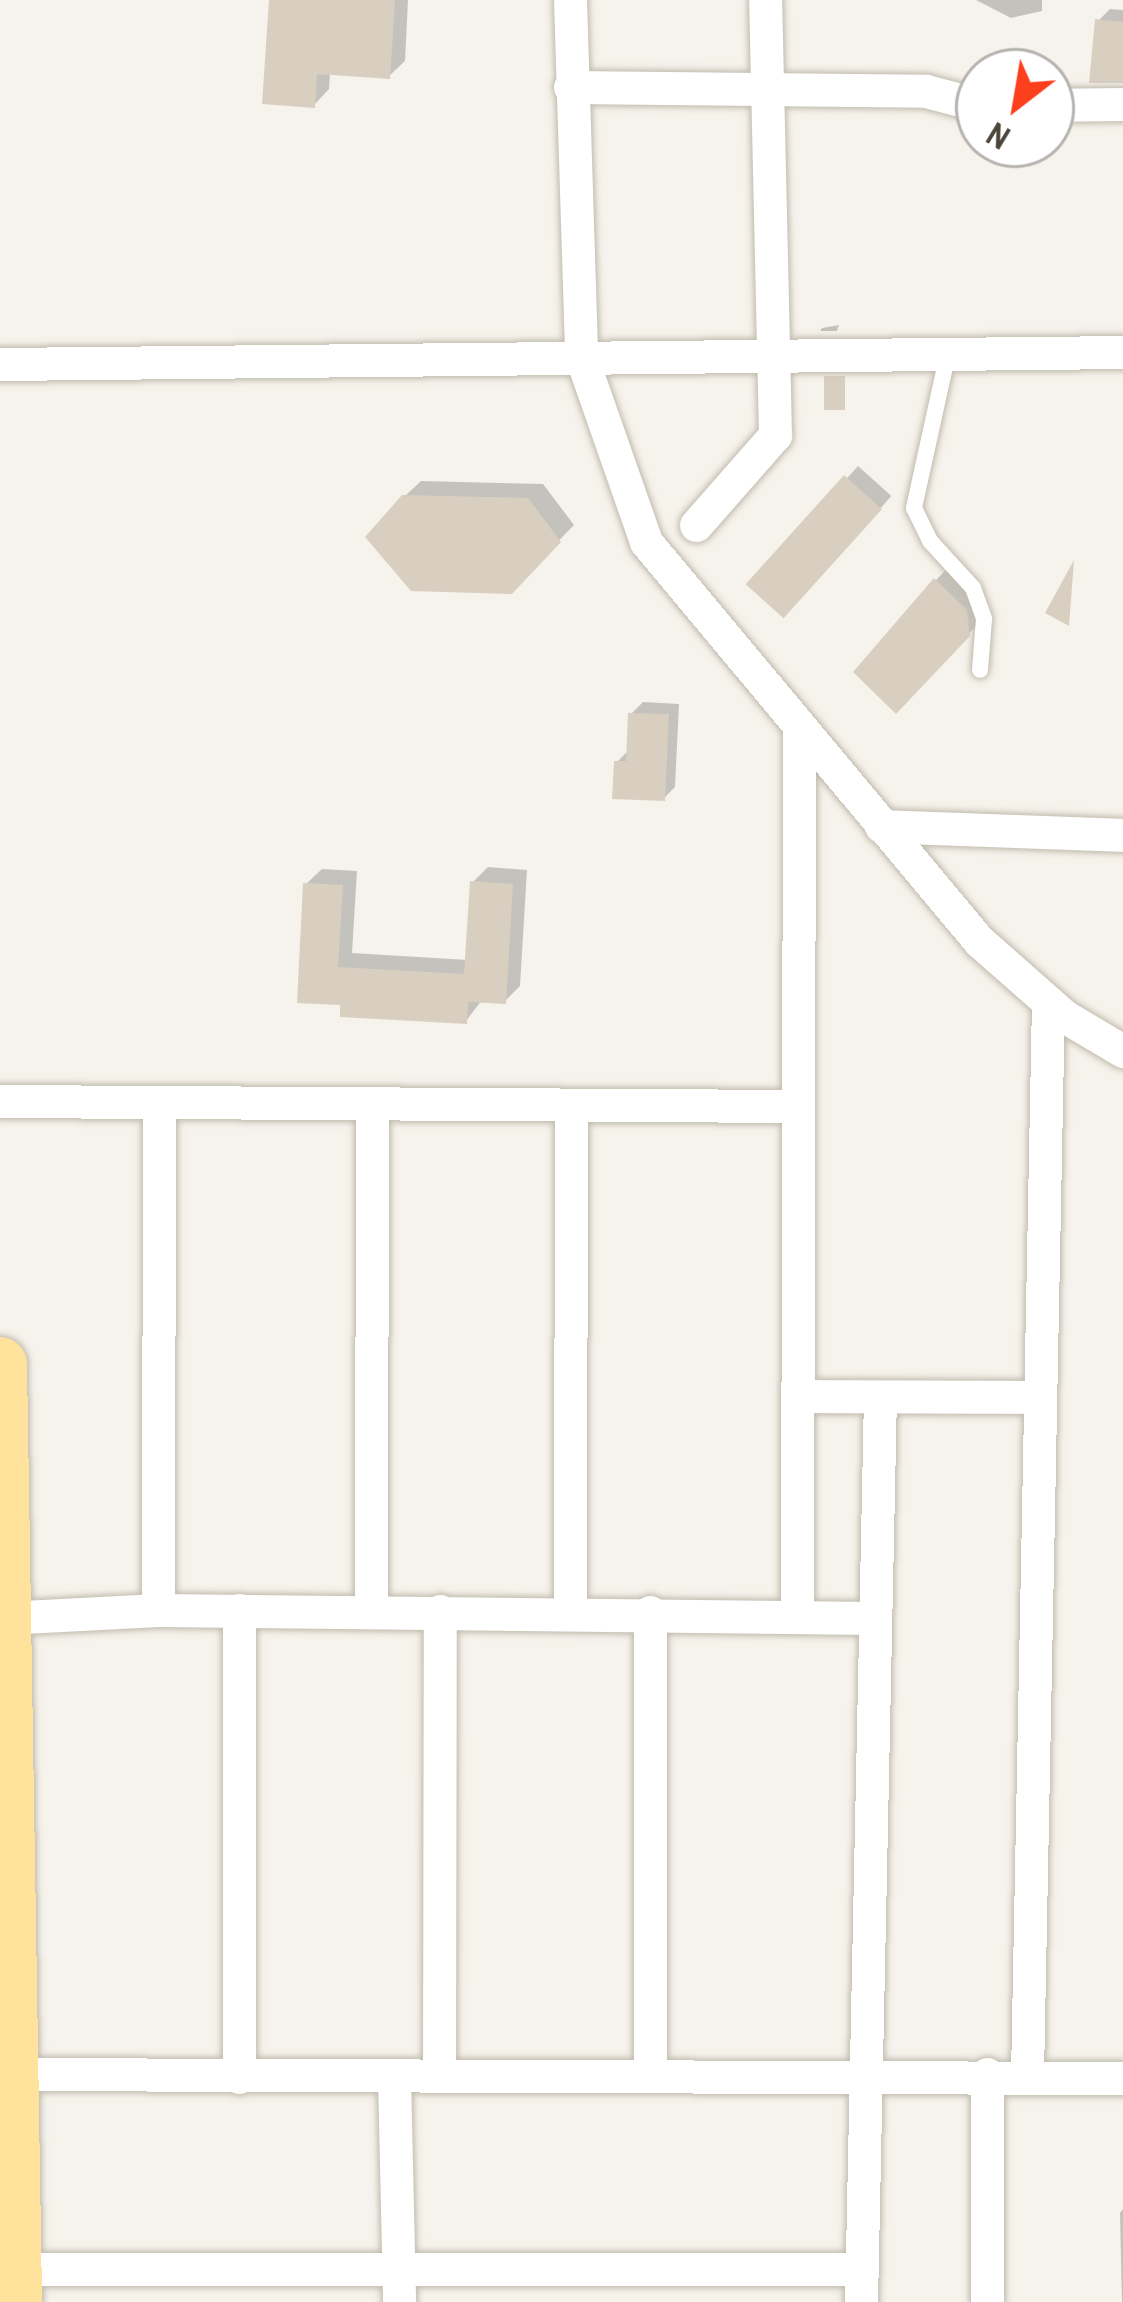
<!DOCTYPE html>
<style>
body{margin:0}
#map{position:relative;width:1123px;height:2302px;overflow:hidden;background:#f6f3ec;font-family:"Archivo Narrow",sans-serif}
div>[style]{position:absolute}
.shadow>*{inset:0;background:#0003;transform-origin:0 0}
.building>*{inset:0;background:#d8cfc1;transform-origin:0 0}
.roads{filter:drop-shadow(0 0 3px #c2bbae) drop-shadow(0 0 3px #c2bbae)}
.lane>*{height:16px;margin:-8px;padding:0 8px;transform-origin:8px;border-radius:8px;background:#fff}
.street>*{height:33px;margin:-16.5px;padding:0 16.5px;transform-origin:16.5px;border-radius:16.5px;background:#fff}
.primary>*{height:54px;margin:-27px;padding:0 27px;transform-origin:27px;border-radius:27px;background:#ffe39c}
span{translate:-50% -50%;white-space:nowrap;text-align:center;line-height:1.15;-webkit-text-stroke:9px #fff;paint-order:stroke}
.north{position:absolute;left:955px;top:48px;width:120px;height:120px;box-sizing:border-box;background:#fff;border:3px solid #b7b4b0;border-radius:50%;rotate:211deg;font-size:33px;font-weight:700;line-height:48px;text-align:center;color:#4b4439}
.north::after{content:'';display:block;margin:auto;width:42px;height:54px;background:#fc3f1d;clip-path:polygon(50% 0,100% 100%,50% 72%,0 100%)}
</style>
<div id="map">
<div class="shadow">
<i style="clip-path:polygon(272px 0,408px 0,405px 61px,389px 76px,330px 72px,329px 89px,314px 105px)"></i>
<i style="clip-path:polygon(976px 0,1042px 0,1042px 11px,1011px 18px)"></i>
<i style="clip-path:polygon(1110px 9px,1123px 10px,1123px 82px,1098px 21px)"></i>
<i style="clip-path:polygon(839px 325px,837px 331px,820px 331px,822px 328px)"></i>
<i style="left:858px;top:466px;width:45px;height:160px;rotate:42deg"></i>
<i style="clip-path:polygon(421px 481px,543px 484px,574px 525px,510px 591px,404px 497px)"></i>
<i style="clip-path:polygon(947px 569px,977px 598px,980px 622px,896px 710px,936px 580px)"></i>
<i style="clip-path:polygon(643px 702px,679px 704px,675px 787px,664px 798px,617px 762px,630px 749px,631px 714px)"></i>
<i style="clip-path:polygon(488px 867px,527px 870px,520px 986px,505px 1001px,482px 1000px,466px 1021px,343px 1014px,306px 884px,322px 869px,357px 871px,352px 953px,468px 960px,472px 883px)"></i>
<i style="clip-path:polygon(1123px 2209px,1123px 2302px,1122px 2302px,1120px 2213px)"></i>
</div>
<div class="building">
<i style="clip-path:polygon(269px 0,395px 0,390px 79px,317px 74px,315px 108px,262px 104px)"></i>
<i style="clip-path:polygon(1095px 19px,1123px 22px,1123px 83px,1089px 83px)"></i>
<i style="left:824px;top:376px;width:21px;height:34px"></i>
<i style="left:844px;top:475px;width:51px;height:147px;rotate:42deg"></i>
<i style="clip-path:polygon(402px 495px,528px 498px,561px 542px,512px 594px,411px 591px,365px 537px)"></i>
<i style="clip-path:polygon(1074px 560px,1069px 626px,1045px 613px)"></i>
<i style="clip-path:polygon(934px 578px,967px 610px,970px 636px,896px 714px,853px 672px)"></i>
<i style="clip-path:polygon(628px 713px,669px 714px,665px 801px,612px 799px,614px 761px,626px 761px)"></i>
<i style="clip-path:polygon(470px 881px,513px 884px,506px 1004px,468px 1002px,467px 1024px,340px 1017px,340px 1005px,297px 1003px,303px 883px,343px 885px,338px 967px,464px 974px)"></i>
</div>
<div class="roads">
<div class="lane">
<i style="left:948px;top:353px;width:159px;rotate:102.4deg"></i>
<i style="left:914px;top:508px;width:37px;rotate:64deg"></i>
<i style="left:930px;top:541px;width:64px;rotate:47.5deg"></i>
<i style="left:973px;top:588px;width:33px;rotate:70deg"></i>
<i style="left:984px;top:619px;width:51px;rotate:94.5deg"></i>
</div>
<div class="street">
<i style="left:570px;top:0;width:356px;rotate:88.2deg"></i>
<i style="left:581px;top:356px;width:197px;rotate:70.7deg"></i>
<i style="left:646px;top:542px;width:520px;rotate:50.15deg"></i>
<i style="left:979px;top:941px;width:113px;rotate:41.4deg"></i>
<i style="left:1064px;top:1016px;width:69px;rotate:30.7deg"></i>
<i style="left:570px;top:87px;width:356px;rotate:0.6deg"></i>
<i style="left:926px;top:91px;width:55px;rotate:14.8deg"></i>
<i style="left:1051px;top:105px;width:72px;rotate:-0.8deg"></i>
<i style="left:0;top:364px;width:1123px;rotate:-0.61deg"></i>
<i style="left:696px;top:525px;width:120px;rotate:-48.7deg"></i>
<i style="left:775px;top:435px;width:435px;rotate:-91.3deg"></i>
<i style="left:881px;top:826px;width:242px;rotate:2.1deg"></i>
<i style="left:0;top:1101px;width:798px;rotate:0.36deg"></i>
<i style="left:797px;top:1396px;width:243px;rotate:0.2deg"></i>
<i style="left:158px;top:1610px;width:507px;rotate:-89.89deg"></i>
<i style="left:371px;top:1611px;width:508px;rotate:-89.89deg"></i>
<i style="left:570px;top:1612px;width:507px;rotate:-89.89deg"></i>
<i style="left:797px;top:1613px;width:885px;rotate:-89.87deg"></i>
<i style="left:4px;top:1618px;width:154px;rotate:-3deg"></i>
<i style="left:158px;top:1610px;width:716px;rotate:0.64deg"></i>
<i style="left:10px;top:2074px;width:1113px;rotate:0.21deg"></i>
<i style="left:650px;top:2075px;width:463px;rotate:-90deg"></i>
<i style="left:1027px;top:2075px;width:1073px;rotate:-88.88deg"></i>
<i style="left:394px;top:2076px;width:226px;rotate:88.7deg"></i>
<i style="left:439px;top:2076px;width:465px;rotate:-89.9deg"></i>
<i style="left:239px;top:2077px;width:467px;rotate:-90deg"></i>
<i style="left:0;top:2269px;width:861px"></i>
<i style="left:861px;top:2302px;width:905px;rotate:-88.8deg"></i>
<i style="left:987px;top:2302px;width:228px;rotate:-90deg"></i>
</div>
<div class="primary">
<i style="left:0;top:1364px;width:938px;rotate:89.08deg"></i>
</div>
</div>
<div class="north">N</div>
</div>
